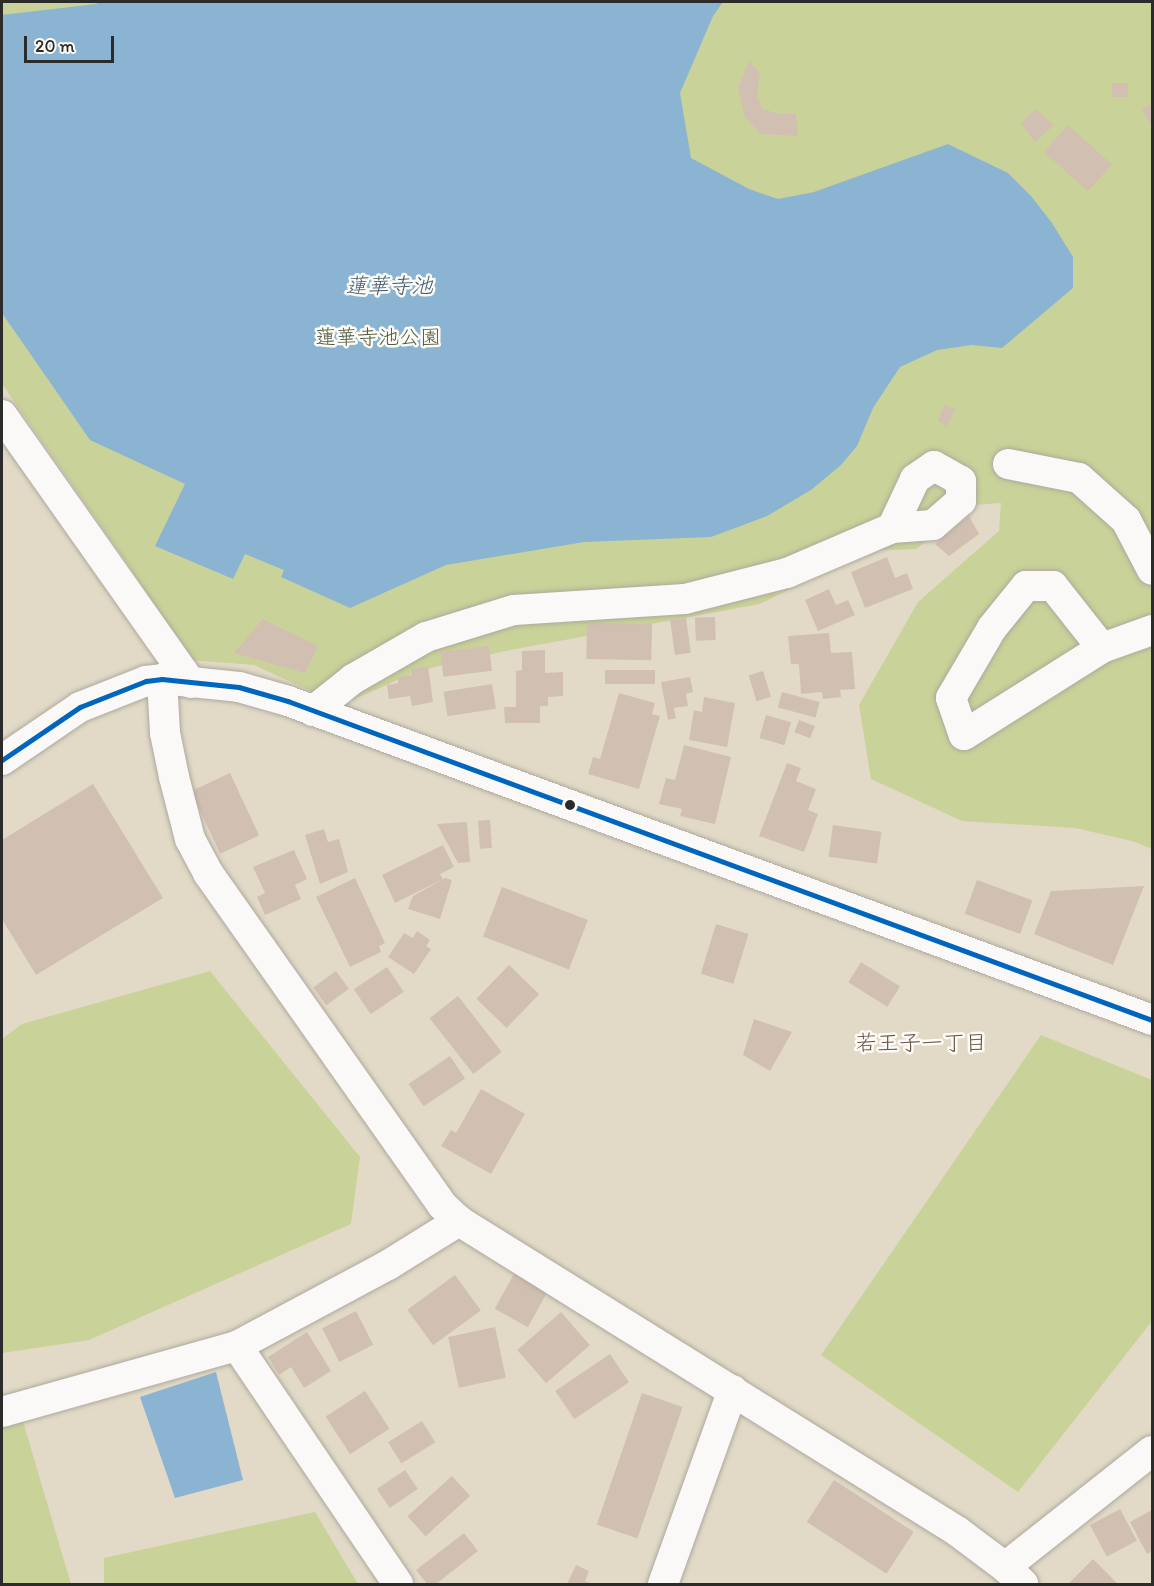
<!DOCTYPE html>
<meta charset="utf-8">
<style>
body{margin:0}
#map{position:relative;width:1154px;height:1586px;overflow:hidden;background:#e2dac7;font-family:Itim,"Klee One",sans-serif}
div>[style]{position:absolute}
.green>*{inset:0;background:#c9d298}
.water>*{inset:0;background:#8bb4d2}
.building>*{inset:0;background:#d1c0b2;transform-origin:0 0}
.roads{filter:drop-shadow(0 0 2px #aea99e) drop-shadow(0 0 2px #aea99e)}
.minor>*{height:30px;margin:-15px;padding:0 15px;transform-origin:15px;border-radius:15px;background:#fbf9f7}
.bus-1>*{height:4.5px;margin:-2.25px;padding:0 2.25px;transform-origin:2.25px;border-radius:2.25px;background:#0065bd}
.dots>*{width:16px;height:16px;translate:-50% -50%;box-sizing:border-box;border:3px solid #fdfcf7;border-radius:50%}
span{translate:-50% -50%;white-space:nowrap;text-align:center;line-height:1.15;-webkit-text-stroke:5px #fdfcf7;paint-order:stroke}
.park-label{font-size:21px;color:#545b40}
.water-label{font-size:22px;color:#435b70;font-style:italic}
.neighbourhood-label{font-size:22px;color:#6b5249}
.frame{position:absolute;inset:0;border:3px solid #2b2b2b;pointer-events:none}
.scale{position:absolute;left:24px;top:36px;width:90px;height:27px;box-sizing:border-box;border:3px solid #2b2b2b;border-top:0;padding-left:8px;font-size:18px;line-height:21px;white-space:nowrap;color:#2b2b2b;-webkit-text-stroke:4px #fdfcf7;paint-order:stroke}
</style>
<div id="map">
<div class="green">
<i style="clip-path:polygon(2px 2px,1152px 2px,1152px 849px,1132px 841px,1075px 828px,962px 821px,871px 779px,859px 705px,918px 602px,999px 531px,1001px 503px,974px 505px,916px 549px,866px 551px,760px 604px,510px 650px,418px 671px,341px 705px,254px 665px,189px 660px,127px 563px,2px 384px)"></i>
<i style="clip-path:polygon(210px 971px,360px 1157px,351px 1224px,89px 1340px,2px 1353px,2px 1039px,22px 1024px)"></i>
<i style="clip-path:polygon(1041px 1035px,1152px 1080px,1152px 1321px,1018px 1492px,821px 1355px)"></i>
<i style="clip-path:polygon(22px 1418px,71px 1584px,2px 1584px,2px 1424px)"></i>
<i style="clip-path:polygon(315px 1512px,358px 1584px,104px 1584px,104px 1558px)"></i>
</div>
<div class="water">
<i style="clip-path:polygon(99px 2px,723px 2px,713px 16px,680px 93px,691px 158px,749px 189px,778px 199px,814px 192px,948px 144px,1008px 173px,1031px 196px,1052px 223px,1073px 257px,1073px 288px,1002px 348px,972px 345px,937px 350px,900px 367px,873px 408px,857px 446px,841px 465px,811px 490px,767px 516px,711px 537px,584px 542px,446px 565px,350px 608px,281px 577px,284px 570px,245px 554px,233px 579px,155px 546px,185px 484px,90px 440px,2px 313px,2px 15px,96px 4px)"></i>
<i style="clip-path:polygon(216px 1372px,243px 1480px,175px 1498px,140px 1397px)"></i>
</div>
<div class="building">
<i style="clip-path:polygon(749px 61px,760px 73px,757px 95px,762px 109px,780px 114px,796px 114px,798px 136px,761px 134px,745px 117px,738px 88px)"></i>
<i style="left:1112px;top:83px;width:16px;height:14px"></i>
<i style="clip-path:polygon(1152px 103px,1152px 127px,1142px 109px)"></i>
<i style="clip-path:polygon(1035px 109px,1054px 125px,1035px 142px,1021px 124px)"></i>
<i style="left:1068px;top:125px;width:59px;height:36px;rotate:42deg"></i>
<i style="clip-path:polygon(944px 405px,955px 409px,947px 426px,938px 421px)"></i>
<i style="clip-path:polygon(969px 516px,979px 534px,949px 556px,935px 544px)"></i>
<i style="clip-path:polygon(887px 557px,895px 578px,907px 573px,913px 589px,865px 608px,851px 572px)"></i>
<i style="clip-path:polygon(829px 589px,836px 605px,848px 600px,855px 615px,818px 631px,805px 600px)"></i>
<i style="left:715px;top:617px;width:23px;height:20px;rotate:88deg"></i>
<i style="left:686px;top:618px;width:35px;height:16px;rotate:82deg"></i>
<i style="clip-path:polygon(263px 619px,318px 646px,305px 673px,234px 653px)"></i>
<i style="left:587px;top:623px;width:65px;height:36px;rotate:1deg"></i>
<i style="clip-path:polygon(829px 633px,831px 653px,852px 652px,855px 689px,840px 690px,841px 697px,823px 699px,822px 692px,801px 694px,799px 664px,791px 664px,788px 636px)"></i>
<i style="left:489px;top:646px;width:25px;height:49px;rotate:83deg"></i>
<i style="clip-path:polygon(545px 650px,545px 673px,563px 672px,563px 696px,548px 697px,548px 706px,540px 706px,540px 723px,505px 723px,504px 707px,516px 707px,516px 671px,522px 670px,522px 651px)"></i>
<i style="clip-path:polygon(428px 666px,433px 702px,412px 706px,410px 696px,389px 699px,387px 685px,398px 683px,398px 677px,412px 675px,411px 669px)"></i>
<i style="left:655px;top:670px;width:14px;height:50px;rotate:90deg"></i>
<i style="left:763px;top:671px;width:27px;height:15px;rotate:73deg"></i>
<i style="clip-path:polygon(690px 677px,693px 692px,686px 694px,688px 706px,674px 708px,676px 718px,668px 720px,661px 682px)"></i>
<i style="left:492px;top:684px;width:25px;height:49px;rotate:81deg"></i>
<i style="left:782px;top:692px;width:39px;height:16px;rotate:15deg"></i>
<i style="clip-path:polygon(619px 693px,655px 703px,652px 714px,660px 716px,639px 789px,588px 774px,593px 757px,600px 759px)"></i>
<i style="clip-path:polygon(704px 697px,735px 703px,727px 747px,689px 740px,694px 710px,702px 712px)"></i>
<i style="left:766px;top:715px;width:26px;height:24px;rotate:16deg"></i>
<i style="left:799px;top:720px;width:17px;height:13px;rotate:21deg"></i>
<i style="clip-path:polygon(684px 745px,731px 757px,715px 824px,680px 816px,682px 809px,659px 804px,666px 778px,675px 780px)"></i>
<i style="clip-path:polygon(787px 763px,801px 768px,796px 781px,816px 789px,808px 810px,818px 814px,804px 852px,759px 836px)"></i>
<i style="left:230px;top:773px;width:69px;height:43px;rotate:65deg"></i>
<i style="clip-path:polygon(93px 784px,163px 898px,36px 975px,2px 919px,2px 840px)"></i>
<i style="left:490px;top:820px;width:28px;height:12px;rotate:86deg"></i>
<i style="clip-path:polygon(467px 822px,470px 862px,458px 863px,437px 824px)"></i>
<i style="left:833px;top:825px;width:49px;height:32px;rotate:8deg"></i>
<i style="clip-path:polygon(324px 829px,328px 842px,339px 839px,348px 872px,320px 884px,305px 835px)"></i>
<i style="clip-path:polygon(443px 845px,454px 867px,440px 874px,443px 879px,395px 903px,382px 875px)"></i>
<i style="clip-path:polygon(294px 850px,307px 879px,295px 885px,301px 899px,265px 915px,257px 897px,265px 893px,253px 867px)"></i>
<i style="clip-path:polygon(355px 878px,385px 943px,379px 946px,381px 952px,350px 967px,316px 897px)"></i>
<i style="clip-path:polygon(445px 878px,452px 880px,440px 919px,408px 909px,413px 896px)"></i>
<i style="left:977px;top:880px;width:59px;height:36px;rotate:20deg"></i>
<i style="clip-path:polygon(1144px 886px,1113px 965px,1034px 934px,1051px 891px)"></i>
<i style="left:502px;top:887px;width:92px;height:53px;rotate:21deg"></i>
<i style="left:716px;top:924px;width:34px;height:52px;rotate:17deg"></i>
<i style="clip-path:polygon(417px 931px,430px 940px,426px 946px,431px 949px,414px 974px,388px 957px,404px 933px,413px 938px)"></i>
<i style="left:861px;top:962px;width:46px;height:24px;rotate:32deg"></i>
<i style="left:509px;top:965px;width:42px;height:47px;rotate:44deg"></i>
<i style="left:387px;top:967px;width:30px;height:40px;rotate:56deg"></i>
<i style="left:336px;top:971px;width:22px;height:28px;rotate:54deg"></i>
<i style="left:458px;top:996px;width:71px;height:36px;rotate:52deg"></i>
<i style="clip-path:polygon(754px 1019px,792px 1032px,770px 1071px,743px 1055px)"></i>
<i style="left:450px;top:1056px;width:27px;height:50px;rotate:56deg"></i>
<i style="clip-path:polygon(481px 1089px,525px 1114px,491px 1174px,441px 1146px,451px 1130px,456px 1133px)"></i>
<i style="left:515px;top:1272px;width:38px;height:42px;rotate:29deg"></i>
<i style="left:455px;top:1275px;width:44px;height:59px;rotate:54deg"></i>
<i style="left:356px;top:1311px;width:38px;height:38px;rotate:63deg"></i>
<i style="left:561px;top:1312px;width:44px;height:58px;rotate:49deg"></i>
<i style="left:495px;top:1327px;width:52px;height:48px;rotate:78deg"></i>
<i style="clip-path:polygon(307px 1332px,331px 1371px,304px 1388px,291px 1367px,279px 1375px,268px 1357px)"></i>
<i style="left:610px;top:1354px;width:34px;height:66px;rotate:56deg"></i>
<i style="left:365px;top:1391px;width:45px;height:47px;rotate:57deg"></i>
<i style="left:642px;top:1393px;width:43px;height:139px;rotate:19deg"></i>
<i style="left:422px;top:1421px;width:25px;height:40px;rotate:58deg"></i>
<i style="left:405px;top:1470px;width:23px;height:34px;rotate:56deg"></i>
<i style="left:452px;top:1476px;width:27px;height:60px;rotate:48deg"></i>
<i style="left:834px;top:1480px;width:95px;height:50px;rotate:33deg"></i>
<i style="left:1120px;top:1509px;width:36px;height:34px;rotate:62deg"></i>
<i style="clip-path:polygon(1152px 1510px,1152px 1551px,1147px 1554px,1130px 1522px)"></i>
<i style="clip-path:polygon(464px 1533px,478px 1551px,436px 1584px,427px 1584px,416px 1570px)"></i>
<i style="clip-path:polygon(1093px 1559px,1118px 1584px,1068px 1584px)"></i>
<i style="clip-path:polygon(576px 1565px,589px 1571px,585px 1581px,592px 1584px,567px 1584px)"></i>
</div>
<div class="roads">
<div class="minor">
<i style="left:2px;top:415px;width:328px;rotate:54.8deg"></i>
<i style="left:1008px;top:464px;width:72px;rotate:11.2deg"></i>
<i style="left:1079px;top:478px;width:63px;rotate:41.8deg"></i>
<i style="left:1126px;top:520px;width:56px;rotate:62.5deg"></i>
<i style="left:1102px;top:648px;width:79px;rotate:-128.3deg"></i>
<i style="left:1053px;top:586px;width:27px;rotate:180deg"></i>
<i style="left:1026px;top:586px;width:54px;rotate:129deg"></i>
<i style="left:992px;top:628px;width:81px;rotate:120.4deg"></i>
<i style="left:951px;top:698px;width:39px;rotate:71deg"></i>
<i style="left:964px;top:735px;width:163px;rotate:-32.2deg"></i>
<i style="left:1102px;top:648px;width:53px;rotate:-19.8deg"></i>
<i style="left:162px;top:679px;width:54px;rotate:86.8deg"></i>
<i style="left:165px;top:733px;width:45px;rotate:78.4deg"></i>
<i style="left:174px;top:777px;width:64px;rotate:75.5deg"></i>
<i style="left:190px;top:839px;width:38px;rotate:62deg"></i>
<i style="left:208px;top:873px;width:406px;rotate:54.8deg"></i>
<i style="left:442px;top:1205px;width:23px;rotate:43deg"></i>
<i style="left:459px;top:1221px;width:587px;rotate:31.9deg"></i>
<i style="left:957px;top:1531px;width:60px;rotate:36.9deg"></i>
<i style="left:1005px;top:1567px;width:25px;rotate:43deg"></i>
<i style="left:313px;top:711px;width:51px;rotate:-38.7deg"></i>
<i style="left:353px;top:679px;width:84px;rotate:-29.9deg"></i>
<i style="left:426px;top:637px;width:92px;rotate:-17.1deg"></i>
<i style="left:514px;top:610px;width:171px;rotate:-3.7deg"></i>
<i style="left:685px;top:599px;width:105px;rotate:-14.3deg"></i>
<i style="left:787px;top:573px;width:114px;rotate:-23.2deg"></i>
<i style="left:892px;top:528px;width:41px;rotate:-4.2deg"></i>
<i style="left:933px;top:525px;width:37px;rotate:-41deg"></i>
<i style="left:961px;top:501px;width:20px;rotate:-90deg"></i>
<i style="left:961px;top:481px;width:31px;rotate:-151deg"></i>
<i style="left:934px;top:466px;width:23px;rotate:146deg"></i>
<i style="left:915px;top:479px;width:54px;rotate:115.1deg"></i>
<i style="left:2px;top:760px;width:94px;rotate:-34.2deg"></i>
<i style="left:80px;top:707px;width:71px;rotate:-21.5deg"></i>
<i style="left:146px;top:681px;width:16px;rotate:-7deg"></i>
<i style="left:162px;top:679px;width:77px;rotate:5.9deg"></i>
<i style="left:239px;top:687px;width:51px;rotate:15.9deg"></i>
<i style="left:288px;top:701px;width:921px;rotate:20.26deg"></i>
<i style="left:237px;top:1346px;width:287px;rotate:55.9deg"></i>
<i style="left:2px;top:1412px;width:244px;rotate:-15.7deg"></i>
<i style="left:237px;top:1346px;width:171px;rotate:-28.2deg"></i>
<i style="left:388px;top:1265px;width:84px;rotate:-31.8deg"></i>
<i style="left:1005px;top:1567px;width:187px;rotate:-38.3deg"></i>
<i style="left:663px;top:1584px;width:206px;rotate:-70.2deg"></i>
</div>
</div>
<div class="bus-1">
<i style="left:2px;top:760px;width:94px;rotate:-34.2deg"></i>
<i style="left:80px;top:707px;width:71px;rotate:-21.5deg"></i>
<i style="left:146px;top:681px;width:16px;rotate:-7deg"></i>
<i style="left:162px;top:679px;width:77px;rotate:5.9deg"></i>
<i style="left:239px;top:687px;width:51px;rotate:15.9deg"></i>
<i style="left:288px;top:701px;width:921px;rotate:20.26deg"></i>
</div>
<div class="dots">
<i style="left:570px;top:805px;background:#2b2b2b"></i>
</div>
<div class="park-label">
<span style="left:378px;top:337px">蓮華寺池公園</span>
</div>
<div class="water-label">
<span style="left:389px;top:286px">蓮華寺池</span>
</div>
<div class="neighbourhood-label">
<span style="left:921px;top:1043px">若王子一丁目</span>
</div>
<div class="frame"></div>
<div class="scale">20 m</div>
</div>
